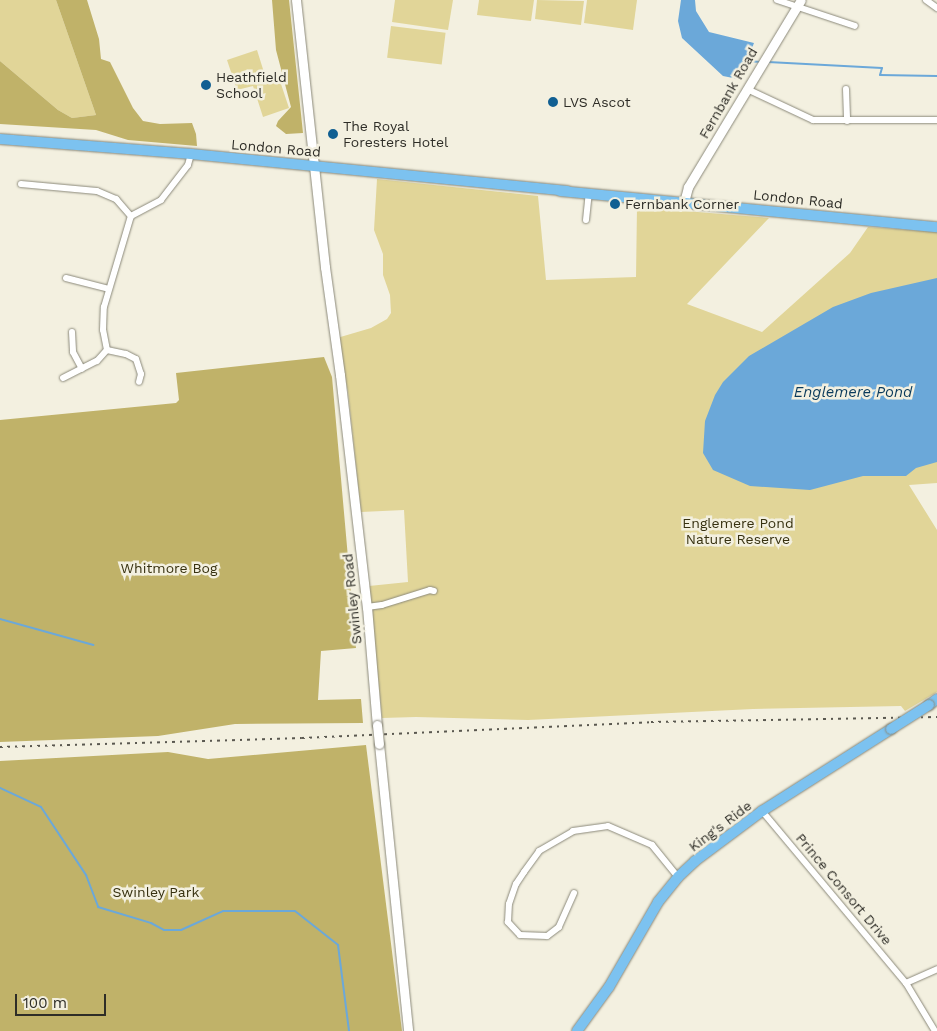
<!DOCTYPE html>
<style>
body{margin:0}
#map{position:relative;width:937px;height:1031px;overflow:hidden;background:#f3f0e0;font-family:"Work Sans",sans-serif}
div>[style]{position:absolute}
.green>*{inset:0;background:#e1d598;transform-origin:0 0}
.forest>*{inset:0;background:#c0b269}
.water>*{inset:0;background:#6ba8d9}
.stream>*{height:2px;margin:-1px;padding:0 1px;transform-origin:1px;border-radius:1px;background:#6ba8d9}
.roads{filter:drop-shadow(0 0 1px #8b897a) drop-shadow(0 0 1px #8b897a)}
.street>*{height:6px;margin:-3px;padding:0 3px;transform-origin:3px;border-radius:3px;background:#fff}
.secondary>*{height:9px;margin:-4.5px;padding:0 4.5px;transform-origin:4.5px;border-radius:4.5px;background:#fff}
.primary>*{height:10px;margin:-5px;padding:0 5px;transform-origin:5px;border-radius:5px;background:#7cc2f0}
.rail>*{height:2px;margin-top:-1px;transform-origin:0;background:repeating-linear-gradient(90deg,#5a5850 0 2.5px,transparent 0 7.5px)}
.bridges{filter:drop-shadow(0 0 1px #8b897a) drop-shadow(0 0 1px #8b897a)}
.secondary-bridge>*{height:9px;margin:-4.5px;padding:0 4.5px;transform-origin:4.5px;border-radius:4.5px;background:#fff}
.primary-bridge>*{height:10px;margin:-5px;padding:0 5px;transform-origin:5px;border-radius:5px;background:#7cc2f0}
.dots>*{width:14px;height:14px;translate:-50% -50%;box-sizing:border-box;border:2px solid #f3f0e0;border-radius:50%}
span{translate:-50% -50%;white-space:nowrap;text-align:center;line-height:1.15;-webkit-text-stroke:5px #f3f0e0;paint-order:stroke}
.poi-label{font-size:14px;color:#2e2d27}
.left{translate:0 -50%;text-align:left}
.street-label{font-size:14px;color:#2e2d27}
.park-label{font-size:14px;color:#373110}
.water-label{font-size:15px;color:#0a3a5b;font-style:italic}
.scale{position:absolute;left:15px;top:994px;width:91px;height:22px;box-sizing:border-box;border:2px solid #2e2d27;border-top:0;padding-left:6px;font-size:15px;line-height:18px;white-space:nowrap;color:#2e2d27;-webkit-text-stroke:4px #f3f0e0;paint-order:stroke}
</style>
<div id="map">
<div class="green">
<i style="clip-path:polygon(0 0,56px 0,96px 115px,72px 118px,58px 110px,0 61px)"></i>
<i style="clip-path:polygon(395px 0,453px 0,448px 30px,392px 22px)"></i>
<i style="clip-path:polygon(479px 0,534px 0,531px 21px,477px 15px)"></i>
<i style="clip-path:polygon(537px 0,584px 1px,581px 25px,535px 19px)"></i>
<i style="clip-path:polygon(587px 0,637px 0,633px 30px,584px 23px)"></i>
<i style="left:391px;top:26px;width:55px;height:32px;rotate:7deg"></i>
<i style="clip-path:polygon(257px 50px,267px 82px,279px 78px,289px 108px,263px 117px,253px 86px,237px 90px,227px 60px)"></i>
<i style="clip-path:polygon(377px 179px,538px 196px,546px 280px,636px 277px,637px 207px,769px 218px,687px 304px,762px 332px,850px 253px,868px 227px,937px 232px,937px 483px,909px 485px,937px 530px,937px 692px,905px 711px,901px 706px,753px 709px,528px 720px,416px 717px,382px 718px,369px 586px,408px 582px,404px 510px,361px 512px,348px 392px,337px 338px,371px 328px,387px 319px,391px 313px,390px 295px,383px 275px,383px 254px,374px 230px)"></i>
</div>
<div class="forest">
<i style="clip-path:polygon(56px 0,87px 0,99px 39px,101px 59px,110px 62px,133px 108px,143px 121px,160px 124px,192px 123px,196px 134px,197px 146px,128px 140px,96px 130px,0 124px,0 61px,58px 110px,72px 118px,96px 115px)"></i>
<i style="clip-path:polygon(272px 0,289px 0,303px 133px,286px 134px,276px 126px,278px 121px,291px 107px,276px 50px)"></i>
<i style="clip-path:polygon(324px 357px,332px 377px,356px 648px,321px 651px,318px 700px,361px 699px,363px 723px,235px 724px,158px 736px,0 742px,0 420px,176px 403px,179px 400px,176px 373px)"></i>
<i style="clip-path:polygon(366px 745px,402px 1031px,0 1031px,0 761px,168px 752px,208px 759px)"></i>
</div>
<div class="water">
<i style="clip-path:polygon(681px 0,695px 0,696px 11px,709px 32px,754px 43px,747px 61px,738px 79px,723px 76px,682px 38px,678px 21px)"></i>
<i style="clip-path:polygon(937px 278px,937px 462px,916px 468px,906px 476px,863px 476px,810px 490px,750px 486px,713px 470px,703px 453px,705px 421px,715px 395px,723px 382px,749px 356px,833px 307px,871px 293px)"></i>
</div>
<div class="stream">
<i style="left:747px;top:61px;width:14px;rotate:4deg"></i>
<i style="left:768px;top:62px;width:114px;rotate:3deg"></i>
<i style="left:882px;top:68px;width:7px;rotate:106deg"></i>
<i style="left:880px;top:75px;width:57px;rotate:1deg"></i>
<i style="left:0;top:619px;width:97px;rotate:15.6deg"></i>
<i style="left:0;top:788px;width:45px;rotate:24.9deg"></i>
<i style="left:41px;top:807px;width:82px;rotate:56.5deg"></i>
<i style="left:86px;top:875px;width:34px;rotate:69deg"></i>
<i style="left:98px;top:907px;width:55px;rotate:16.8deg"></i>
<i style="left:151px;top:923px;width:15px;rotate:28deg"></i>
<i style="left:164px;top:930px;width:17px"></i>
<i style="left:181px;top:930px;width:46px;rotate:-24.3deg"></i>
<i style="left:223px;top:911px;width:72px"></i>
<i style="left:295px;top:911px;width:55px;rotate:38.3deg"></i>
<i style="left:338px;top:945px;width:87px;rotate:82.7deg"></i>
</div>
<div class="roads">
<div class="street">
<i style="left:777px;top:0;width:82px;rotate:18.4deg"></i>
<i style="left:926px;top:0;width:14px;rotate:36deg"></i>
<i style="left:747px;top:89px;width:73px;rotate:25.2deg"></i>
<i style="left:813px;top:120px;width:124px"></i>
<i style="left:846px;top:89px;width:32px;rotate:88deg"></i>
<i style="left:21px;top:184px;width:76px;rotate:5.3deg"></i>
<i style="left:97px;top:191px;width:21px;rotate:23deg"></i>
<i style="left:116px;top:199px;width:23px;rotate:49deg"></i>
<i style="left:586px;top:220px;width:27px;rotate:-84deg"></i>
<i style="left:66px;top:278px;width:44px;rotate:14.3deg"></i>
<i style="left:72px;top:332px;width:20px;rotate:87deg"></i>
<i style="left:73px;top:352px;width:19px;rotate:62deg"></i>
<i style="left:107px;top:350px;width:20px;rotate:-101deg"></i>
<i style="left:103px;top:330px;width:23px;rotate:-88deg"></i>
<i style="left:104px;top:307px;width:95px;rotate:-73.5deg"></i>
<i style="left:131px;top:216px;width:34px;rotate:-28deg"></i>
<i style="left:161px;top:200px;width:44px;rotate:-52.4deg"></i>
<i style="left:188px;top:165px;width:11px;rotate:-75deg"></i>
<i style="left:107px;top:350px;width:19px;rotate:12deg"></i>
<i style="left:126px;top:354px;width:11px;rotate:27deg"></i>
<i style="left:136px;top:359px;width:16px;rotate:72deg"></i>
<i style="left:141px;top:374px;width:8px;rotate:104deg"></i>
<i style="left:63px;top:378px;width:38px;rotate:-27deg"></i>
<i style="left:97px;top:361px;width:15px;rotate:-48deg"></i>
<i style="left:367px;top:607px;width:15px;rotate:-8deg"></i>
<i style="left:382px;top:605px;width:50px;rotate:-17.4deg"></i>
<i style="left:430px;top:590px;width:4px;rotate:14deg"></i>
<i style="left:762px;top:811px;width:224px;rotate:50.1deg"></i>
<i style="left:906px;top:983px;width:56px;rotate:58.9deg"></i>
<i style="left:574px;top:893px;width:37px;rotate:114deg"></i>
<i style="left:559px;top:927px;width:15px;rotate:143deg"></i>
<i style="left:547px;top:936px;width:27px;rotate:-178deg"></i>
<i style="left:520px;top:935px;width:18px;rotate:-133deg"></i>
<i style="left:508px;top:922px;width:18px;rotate:-87deg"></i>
<i style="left:509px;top:904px;width:21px;rotate:-71deg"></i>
<i style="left:516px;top:884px;width:14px;rotate:-56deg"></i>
<i style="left:524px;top:872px;width:26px;rotate:-54deg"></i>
<i style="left:539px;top:851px;width:39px;rotate:-30deg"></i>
<i style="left:573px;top:831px;width:35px;rotate:-8deg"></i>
<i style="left:608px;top:826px;width:48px;rotate:23.4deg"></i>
<i style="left:652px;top:845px;width:41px;rotate:50.9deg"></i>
<i style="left:906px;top:983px;width:34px;rotate:-24deg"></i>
</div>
<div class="secondary">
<i style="left:296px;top:0;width:269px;rotate:83.8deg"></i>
<i style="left:325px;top:267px;width:109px;rotate:82.1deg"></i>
<i style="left:340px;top:375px;width:234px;rotate:83.4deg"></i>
<i style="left:367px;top:607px;width:118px;rotate:85.2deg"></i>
<i style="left:684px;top:202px;width:16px;rotate:-75deg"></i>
<i style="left:688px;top:187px;width:218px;rotate:-58.9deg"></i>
<i style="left:379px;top:744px;width:288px;rotate:84.2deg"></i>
</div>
<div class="primary">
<i style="left:0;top:139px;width:192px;rotate:4.5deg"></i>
<i style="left:191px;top:154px;width:378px;rotate:5.6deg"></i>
<i style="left:560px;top:191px;width:379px;rotate:5.5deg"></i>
<i style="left:929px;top:705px;width:10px;rotate:-37deg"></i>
<i style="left:577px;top:1031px;width:54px;rotate:-54deg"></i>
<i style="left:609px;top:987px;width:98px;rotate:-60deg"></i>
<i style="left:658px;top:902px;width:32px;rotate:-51deg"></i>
<i style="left:678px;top:877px;width:23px;rotate:-43deg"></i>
<i style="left:695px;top:861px;width:84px;rotate:-36.7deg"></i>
<i style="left:762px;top:811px;width:153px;rotate:-32.4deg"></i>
</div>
</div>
<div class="rail">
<i style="left:0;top:747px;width:302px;rotate:-1.7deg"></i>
<i style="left:302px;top:738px;width:349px;rotate:-2.6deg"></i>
<i style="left:651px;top:722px;width:286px;rotate:-1deg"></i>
</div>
<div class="bridges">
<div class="secondary-bridge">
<i style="left:377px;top:725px;width:19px;rotate:84deg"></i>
</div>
<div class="primary-bridge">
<i style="left:891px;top:729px;width:45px;rotate:-32.3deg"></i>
</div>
</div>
<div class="dots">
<i style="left:206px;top:85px;background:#105f92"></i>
<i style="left:553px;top:102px;background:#105f92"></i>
<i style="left:333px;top:134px;background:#105f92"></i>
<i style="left:615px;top:204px;background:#105f92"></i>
</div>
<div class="poi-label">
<span class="left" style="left:216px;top:85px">Heathfield<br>School</span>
<span class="left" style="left:563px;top:102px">LVS Ascot</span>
<span class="left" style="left:343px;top:134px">The Royal<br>Foresters Hotel</span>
<span class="left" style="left:625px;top:204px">Fernbank Corner</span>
</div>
<div class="street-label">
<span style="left:728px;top:93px;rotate:-60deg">Fernbank Road</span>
<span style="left:276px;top:148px;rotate:5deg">London Road</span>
<span style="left:798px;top:199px;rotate:6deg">London Road</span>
<span style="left:352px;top:599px;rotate:-96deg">Swinley Road</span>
<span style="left:720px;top:826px;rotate:-37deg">King's Ride</span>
<span style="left:844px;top:889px;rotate:50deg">Prince Consort Drive</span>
</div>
<div class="park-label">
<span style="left:738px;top:531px">Englemere Pond<br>Nature Reserve</span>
<span style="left:169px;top:568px">Whitmore Bog</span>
<span style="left:156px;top:892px">Swinley Park</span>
</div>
<div class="water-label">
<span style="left:853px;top:393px">Englemere Pond</span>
</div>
<div class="scale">100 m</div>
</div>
